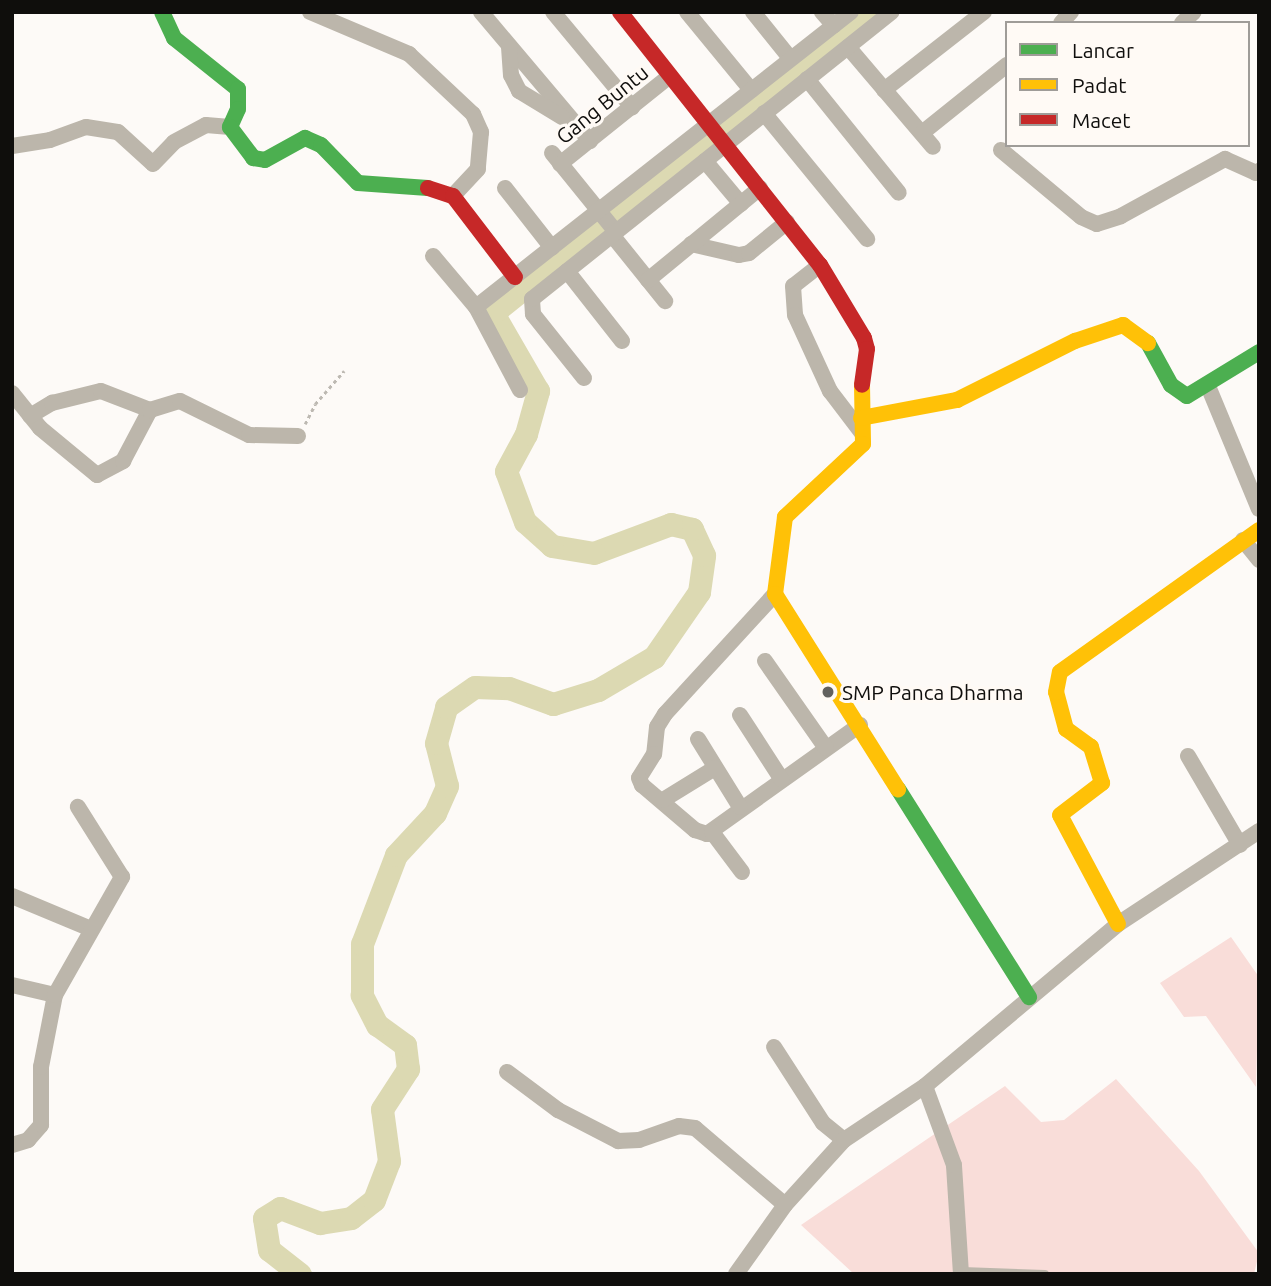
<!DOCTYPE html>
<style>
body{margin:0}
#map{position:relative;width:1271px;height:1286px;overflow:hidden;background:#fdfaf7;font-family:Ubuntu,sans-serif}
div>[style]{position:absolute}
.green>*{inset:0;background:#f9ddd9}
.river>*{height:23px;margin:-11.5px;padding:0 11.5px;transform-origin:11.5px;border-radius:11.5px;background:#dcd9b2}
.path>*{height:2.5px;margin-top:-1.25px;transform-origin:0;background:repeating-linear-gradient(90deg,#bdb9b2 0 3.5px,transparent 0 7px)}
.lane>*{height:8px;margin:-4px;padding:0 4px;transform-origin:4px;border-radius:4px;background:#bcb6ab}
.street>*{height:16px;margin:-8px;padding:0 8px;transform-origin:8px;border-radius:8px;background:#bcb6ab}
.fast>*{height:16px;margin:-8px;padding:0 8px;transform-origin:8px;border-radius:8px;background:#4caf50}
.slow>*{height:16px;margin:-8px;padding:0 8px;transform-origin:8px;border-radius:8px;background:#ffc107}
.jam>*{height:16px;margin:-8px;padding:0 8px;transform-origin:8px;border-radius:8px;background:#c62828}
.dots>*{width:19px;height:19px;translate:-50% -50%;box-sizing:border-box;border:4px solid #fffaf5;border-radius:50%}
span{translate:-50% -50%;white-space:nowrap;text-align:center;line-height:1.15;-webkit-text-stroke:6px #fffaf5;paint-order:stroke}
.street-label{font-size:21px;color:#0f0e0c}
.poi-label{font-size:21px;color:#0f0e0c}
.left{translate:0 -50%;text-align:left}
.frame{position:absolute;inset:0;border:14px solid #0f0e0c;pointer-events:none}
.legend{position:absolute;left:1005px;top:21px;width:245px;height:126px;box-sizing:border-box;background:#fffaf5;border:2px solid #9f9c98;margin:0;padding:9px 12px;list-style:none;font-size:21px;color:#0f0e0c}
.legend li{display:flex;align-items:center;gap:14px;height:35px}
.legend b{width:35px;border:2px solid #9f9c98}
</style>
<div id="map">
<div class="green">
<i style="clip-path:polygon(1231px 937px,1259px 977px,1256px 1087px,1206px 1016px,1184px 1017px,1160px 983px)"></i>
<i style="clip-path:polygon(1116px 1079px,1199px 1171px,1259px 1253px,1254px 1274px,854px 1274px,801px 1225px,1005px 1086px,1041px 1122px,1064px 1120px)"></i>
</div>
<div class="river">
<i style="left:300px;top:1274px;width:39px;rotate:-142deg"></i>
<i style="left:269px;top:1250px;width:32px;rotate:-99deg"></i>
<i style="left:264px;top:1218px;width:19px;rotate:-32deg"></i>
<i style="left:280px;top:1208px;width:43px;rotate:20.6deg"></i>
<i style="left:320px;top:1223px;width:31px;rotate:-9deg"></i>
<i style="left:351px;top:1218px;width:29px;rotate:-38deg"></i>
<i style="left:374px;top:1200px;width:42px;rotate:-69deg"></i>
<i style="left:389px;top:1161px;width:52px;rotate:-97.7deg"></i>
<i style="left:382px;top:1109px;width:48px;rotate:-57deg"></i>
<i style="left:408px;top:1069px;width:24px;rotate:-97deg"></i>
<i style="left:405px;top:1045px;width:34px;rotate:-144deg"></i>
<i style="left:377px;top:1025px;width:34px;rotate:-117deg"></i>
<i style="left:362px;top:995px;width:51px;rotate:-90deg"></i>
<i style="left:362px;top:944px;width:95px;rotate:-69.1deg"></i>
<i style="left:396px;top:855px;width:57px;rotate:-47.1deg"></i>
<i style="left:435px;top:813px;width:30px;rotate:-66deg"></i>
<i style="left:447px;top:786px;width:44px;rotate:-104.3deg"></i>
<i style="left:436px;top:743px;width:37px;rotate:-74deg"></i>
<i style="left:446px;top:707px;width:35px;rotate:-35deg"></i>
<i style="left:475px;top:687px;width:34px;rotate:2deg"></i>
<i style="left:509px;top:688px;width:47px;rotate:20deg"></i>
<i style="left:553px;top:704px;width:47px;rotate:-17.3deg"></i>
<i style="left:598px;top:690px;width:65px;rotate:-30.5deg"></i>
<i style="left:654px;top:657px;width:79px;rotate:-55.3deg"></i>
<i style="left:699px;top:592px;width:37px;rotate:-82deg"></i>
<i style="left:704px;top:555px;width:29px;rotate:-115deg"></i>
<i style="left:692px;top:529px;width:22px;rotate:-167deg"></i>
<i style="left:671px;top:524px;width:82px;rotate:159.4deg"></i>
<i style="left:594px;top:553px;width:43px;rotate:-170.5deg"></i>
<i style="left:552px;top:546px;width:36px;rotate:-138deg"></i>
<i style="left:525px;top:522px;width:54px;rotate:-110.4deg"></i>
<i style="left:506px;top:471px;width:42px;rotate:-61.6deg"></i>
<i style="left:526px;top:434px;width:45px;rotate:-74.4deg"></i>
<i style="left:538px;top:391px;width:90px;rotate:-120deg"></i>
<i style="left:493px;top:313px;width:480px;rotate:-38.8deg"></i>
</div>
<div class="path">
<i style="left:305px;top:424px;width:22px;rotate:-63deg"></i>
<i style="left:315px;top:404px;width:44px;rotate:-48.7deg"></i>
</div>
<div class="lane">
<i style="left:962px;top:1271px;width:83px;rotate:2.1deg"></i>
</div>
<div class="street">
<i style="left:310px;top:12px;width:108px;rotate:23deg"></i>
<i style="left:409px;top:54px;width:88px;rotate:43.2deg"></i>
<i style="left:473px;top:114px;width:20px;rotate:66deg"></i>
<i style="left:481px;top:132px;width:37px;rotate:95deg"></i>
<i style="left:478px;top:169px;width:37px;rotate:133deg"></i>
<i style="left:481px;top:12px;width:169px;rotate:49.8deg"></i>
<i style="left:553px;top:12px;width:124px;rotate:50.3deg"></i>
<i style="left:687px;top:12px;width:101px;rotate:50.6deg"></i>
<i style="left:753px;top:12px;width:59px;rotate:51.2deg"></i>
<i style="left:822px;top:12px;width:18px;rotate:49deg"></i>
<i style="left:1061px;top:23px;width:15px;rotate:-48deg"></i>
<i style="left:1182px;top:23px;width:16px;rotate:-43deg"></i>
<i style="left:509px;top:47px;width:28px;rotate:86deg"></i>
<i style="left:511px;top:75px;width:18px;rotate:63deg"></i>
<i style="left:519px;top:91px;width:50px;rotate:31.2deg"></i>
<i style="left:848px;top:47px;width:131px;rotate:49.6deg"></i>
<i style="left:807px;top:79px;width:146px;rotate:51.1deg"></i>
<i style="left:884px;top:90px;width:127px;rotate:-38deg"></i>
<i style="left:764px;top:113px;width:163px;rotate:50.7deg"></i>
<i style="left:922px;top:133px;width:109px;rotate:-38.7deg"></i>
<i style="left:12px;top:146px;width:38px;rotate:-9deg"></i>
<i style="left:50px;top:140px;width:38px;rotate:-20deg"></i>
<i style="left:86px;top:127px;width:32px;rotate:9deg"></i>
<i style="left:118px;top:132px;width:47px;rotate:42.4deg"></i>
<i style="left:153px;top:164px;width:30px;rotate:-46deg"></i>
<i style="left:174px;top:142px;width:36px;rotate:-28deg"></i>
<i style="left:206px;top:125px;width:24px;rotate:5deg"></i>
<i style="left:1001px;top:150px;width:104px;rotate:39.9deg"></i>
<i style="left:1081px;top:217px;width:17px;rotate:24deg"></i>
<i style="left:1097px;top:224px;width:25px;rotate:-18deg"></i>
<i style="left:1121px;top:216px;width:119px;rotate:-28.7deg"></i>
<i style="left:1225px;top:159px;width:34px;rotate:24deg"></i>
<i style="left:1256px;top:173px;width:4px;rotate:-34deg"></i>
<i style="left:552px;top:153px;width:102px;rotate:51deg"></i>
<i style="left:705px;top:161px;width:56px;rotate:50.1deg"></i>
<i style="left:560px;top:164px;width:141px;rotate:-38.7deg"></i>
<i style="left:505px;top:188px;width:76px;rotate:51.9deg"></i>
<i style="left:612px;top:235px;width:85px;rotate:51.2deg"></i>
<i style="left:691px;top:244px;width:49px;rotate:12.9deg"></i>
<i style="left:739px;top:255px;width:10px;rotate:-11deg"></i>
<i style="left:749px;top:253px;width:49px;rotate:-39.2deg"></i>
<i style="left:433px;top:256px;width:67px;rotate:49.9deg"></i>
<i style="left:476px;top:307px;width:94px;rotate:62.1deg"></i>
<i style="left:820px;top:265px;width:34px;rotate:142deg"></i>
<i style="left:793px;top:286px;width:29px;rotate:86deg"></i>
<i style="left:795px;top:315px;width:84px;rotate:65.3deg"></i>
<i style="left:830px;top:391px;width:53px;rotate:52.7deg"></i>
<i style="left:567px;top:271px;width:89px;rotate:51.8deg"></i>
<i style="left:648px;top:280px;width:145px;rotate:-39.4deg"></i>
<i style="left:476px;top:307px;width:477px;rotate:-38.2deg"></i>
<i style="left:584px;top:378px;width:82px;rotate:-128.6deg"></i>
<i style="left:533px;top:314px;width:15px;rotate:-94deg"></i>
<i style="left:532px;top:299px;width:460px;rotate:-38.6deg"></i>
<i style="left:1208px;top:386px;width:133px;rotate:67.5deg"></i>
<i style="left:12px;top:393px;width:45px;rotate:51.3deg"></i>
<i style="left:40px;top:428px;width:74px;rotate:39.5deg"></i>
<i style="left:97px;top:475px;width:30px;rotate:-28deg"></i>
<i style="left:123px;top:461px;width:58px;rotate:-62.1deg"></i>
<i style="left:30px;top:416px;width:26px;rotate:-31deg"></i>
<i style="left:52px;top:403px;width:50px;rotate:-13.8deg"></i>
<i style="left:101px;top:391px;width:53px;rotate:21.2deg"></i>
<i style="left:150px;top:410px;width:31px;rotate:-17deg"></i>
<i style="left:180px;top:401px;width:77px;rotate:26.2deg"></i>
<i style="left:249px;top:435px;width:49px;rotate:1.2deg"></i>
<i style="left:1243px;top:540px;width:26px;rotate:51deg"></i>
<i style="left:775px;top:594px;width:163px;rotate:132.5deg"></i>
<i style="left:665px;top:714px;width:15px;rotate:122deg"></i>
<i style="left:657px;top:727px;width:27px;rotate:96deg"></i>
<i style="left:654px;top:754px;width:28px;rotate:122deg"></i>
<i style="left:639px;top:778px;width:8px;rotate:67deg"></i>
<i style="left:642px;top:785px;width:70px;rotate:40.3deg"></i>
<i style="left:695px;top:830px;width:13px;rotate:18deg"></i>
<i style="left:707px;top:834px;width:188px;rotate:-35.5deg"></i>
<i style="left:765px;top:661px;width:106px;rotate:55deg"></i>
<i style="left:740px;top:715px;width:77px;rotate:57.1deg"></i>
<i style="left:698px;top:739px;width:80px;rotate:58.3deg"></i>
<i style="left:1188px;top:756px;width:103px;rotate:59.7deg"></i>
<i style="left:663px;top:800px;width:61px;rotate:-31.6deg"></i>
<i style="left:712px;top:832px;width:50px;rotate:53.1deg"></i>
<i style="left:12px;top:896px;width:86px;rotate:22.7deg"></i>
<i style="left:12px;top:985px;width:44px;rotate:13.1deg"></i>
<i style="left:774px;top:1047px;width:90px;rotate:57.2deg"></i>
<i style="left:823px;top:1123px;width:27px;rotate:39deg"></i>
<i style="left:507px;top:1072px;width:64px;rotate:36.7deg"></i>
<i style="left:558px;top:1110px;width:68px;rotate:27.3deg"></i>
<i style="left:618px;top:1141px;width:21px;rotate:-3deg"></i>
<i style="left:639px;top:1140px;width:42px;rotate:-19.3deg"></i>
<i style="left:679px;top:1126px;width:16px;rotate:7deg"></i>
<i style="left:695px;top:1128px;width:118px;rotate:40.5deg"></i>
<i style="left:12px;top:1145px;width:17px;rotate:-17deg"></i>
<i style="left:28px;top:1140px;width:20px;rotate:-49deg"></i>
<i style="left:41px;top:1125px;width:58px;rotate:-90deg"></i>
<i style="left:41px;top:1067px;width:73px;rotate:-79deg"></i>
<i style="left:55px;top:995px;width:136px;rotate:-60.4deg"></i>
<i style="left:122px;top:877px;width:83px;rotate:-122.2deg"></i>
<i style="left:736px;top:1274px;width:85px;rotate:-54.6deg"></i>
<i style="left:785px;top:1205px;width:88px;rotate:-47.8deg"></i>
<i style="left:844px;top:1140px;width:97px;rotate:-33.7deg"></i>
<i style="left:961px;top:1274px;width:109px;rotate:-93.7deg"></i>
<i style="left:954px;top:1165px;width:84px;rotate:-110.2deg"></i>
<i style="left:925px;top:1086px;width:252px;rotate:-40deg"></i>
<i style="left:1118px;top:924px;width:169px;rotate:-33.4deg"></i>
</div>
<div class="fast">
<i style="left:162px;top:12px;width:29px;rotate:65deg"></i>
<i style="left:174px;top:38px;width:82px;rotate:38.6deg"></i>
<i style="left:238px;top:89px;width:20px;rotate:90deg"></i>
<i style="left:238px;top:109px;width:20px;rotate:114deg"></i>
<i style="left:230px;top:127px;width:39px;rotate:53deg"></i>
<i style="left:253px;top:158px;width:12px;rotate:9deg"></i>
<i style="left:265px;top:160px;width:46px;rotate:-28.8deg"></i>
<i style="left:305px;top:138px;width:17px;rotate:24deg"></i>
<i style="left:321px;top:145px;width:53px;rotate:45.8deg"></i>
<i style="left:358px;top:183px;width:70px;rotate:4.1deg"></i>
<i style="left:1148px;top:343px;width:48px;rotate:61.3deg"></i>
<i style="left:1171px;top:385px;width:19px;rotate:35deg"></i>
<i style="left:1187px;top:396px;width:84px;rotate:-31.4deg"></i>
<i style="left:898px;top:789px;width:246px;rotate:57.8deg"></i>
</div>
<div class="slow">
<i style="left:862px;top:385px;width:59px;rotate:89deg"></i>
<i style="left:863px;top:444px;width:107px;rotate:136.9deg"></i>
<i style="left:785px;top:517px;width:78px;rotate:97.4deg"></i>
<i style="left:775px;top:594px;width:231px;rotate:57.8deg"></i>
<i style="left:861px;top:418px;width:98px;rotate:-10.6deg"></i>
<i style="left:957px;top:400px;width:132px;rotate:-26.6deg"></i>
<i style="left:1075px;top:341px;width:51px;rotate:-18.4deg"></i>
<i style="left:1123px;top:325px;width:31px;rotate:36deg"></i>
<i style="left:1118px;top:924px;width:123px;rotate:-118deg"></i>
<i style="left:1060px;top:815px;width:53px;rotate:-37.3deg"></i>
<i style="left:1102px;top:783px;width:38px;rotate:-107deg"></i>
<i style="left:1091px;top:747px;width:31px;rotate:-144deg"></i>
<i style="left:1066px;top:729px;width:38px;rotate:-105deg"></i>
<i style="left:1056px;top:692px;width:20px;rotate:-79deg"></i>
<i style="left:1060px;top:672px;width:244px;rotate:-35.5deg"></i>
</div>
<div class="jam">
<i style="left:620px;top:12px;width:323px;rotate:51.7deg"></i>
<i style="left:820px;top:265px;width:85px;rotate:58.9deg"></i>
<i style="left:864px;top:338px;width:11px;rotate:75deg"></i>
<i style="left:867px;top:349px;width:36px;rotate:98deg"></i>
<i style="left:428px;top:188px;width:26px;rotate:18deg"></i>
<i style="left:453px;top:196px;width:102px;rotate:52.6deg"></i>
</div>
<div class="dots">
<i style="left:828px;top:692px;background:#62615e"></i>
</div>
<div class="street-label">
<span style="left:602px;top:104px;rotate:-39deg">Gang Buntu</span>
</div>
<div class="poi-label">
<span class="left" style="left:842px;top:692px">SMP Panca Dharma</span>
</div>
<div class="frame"></div>
<ul class="legend">
<li><b style="height:9px;background:#4caf50"></b>Lancar</li>
<li><b style="height:9px;background:#ffc107"></b>Padat</li>
<li><b style="height:9px;background:#c62828"></b>Macet</li>
</ul>
</div>
